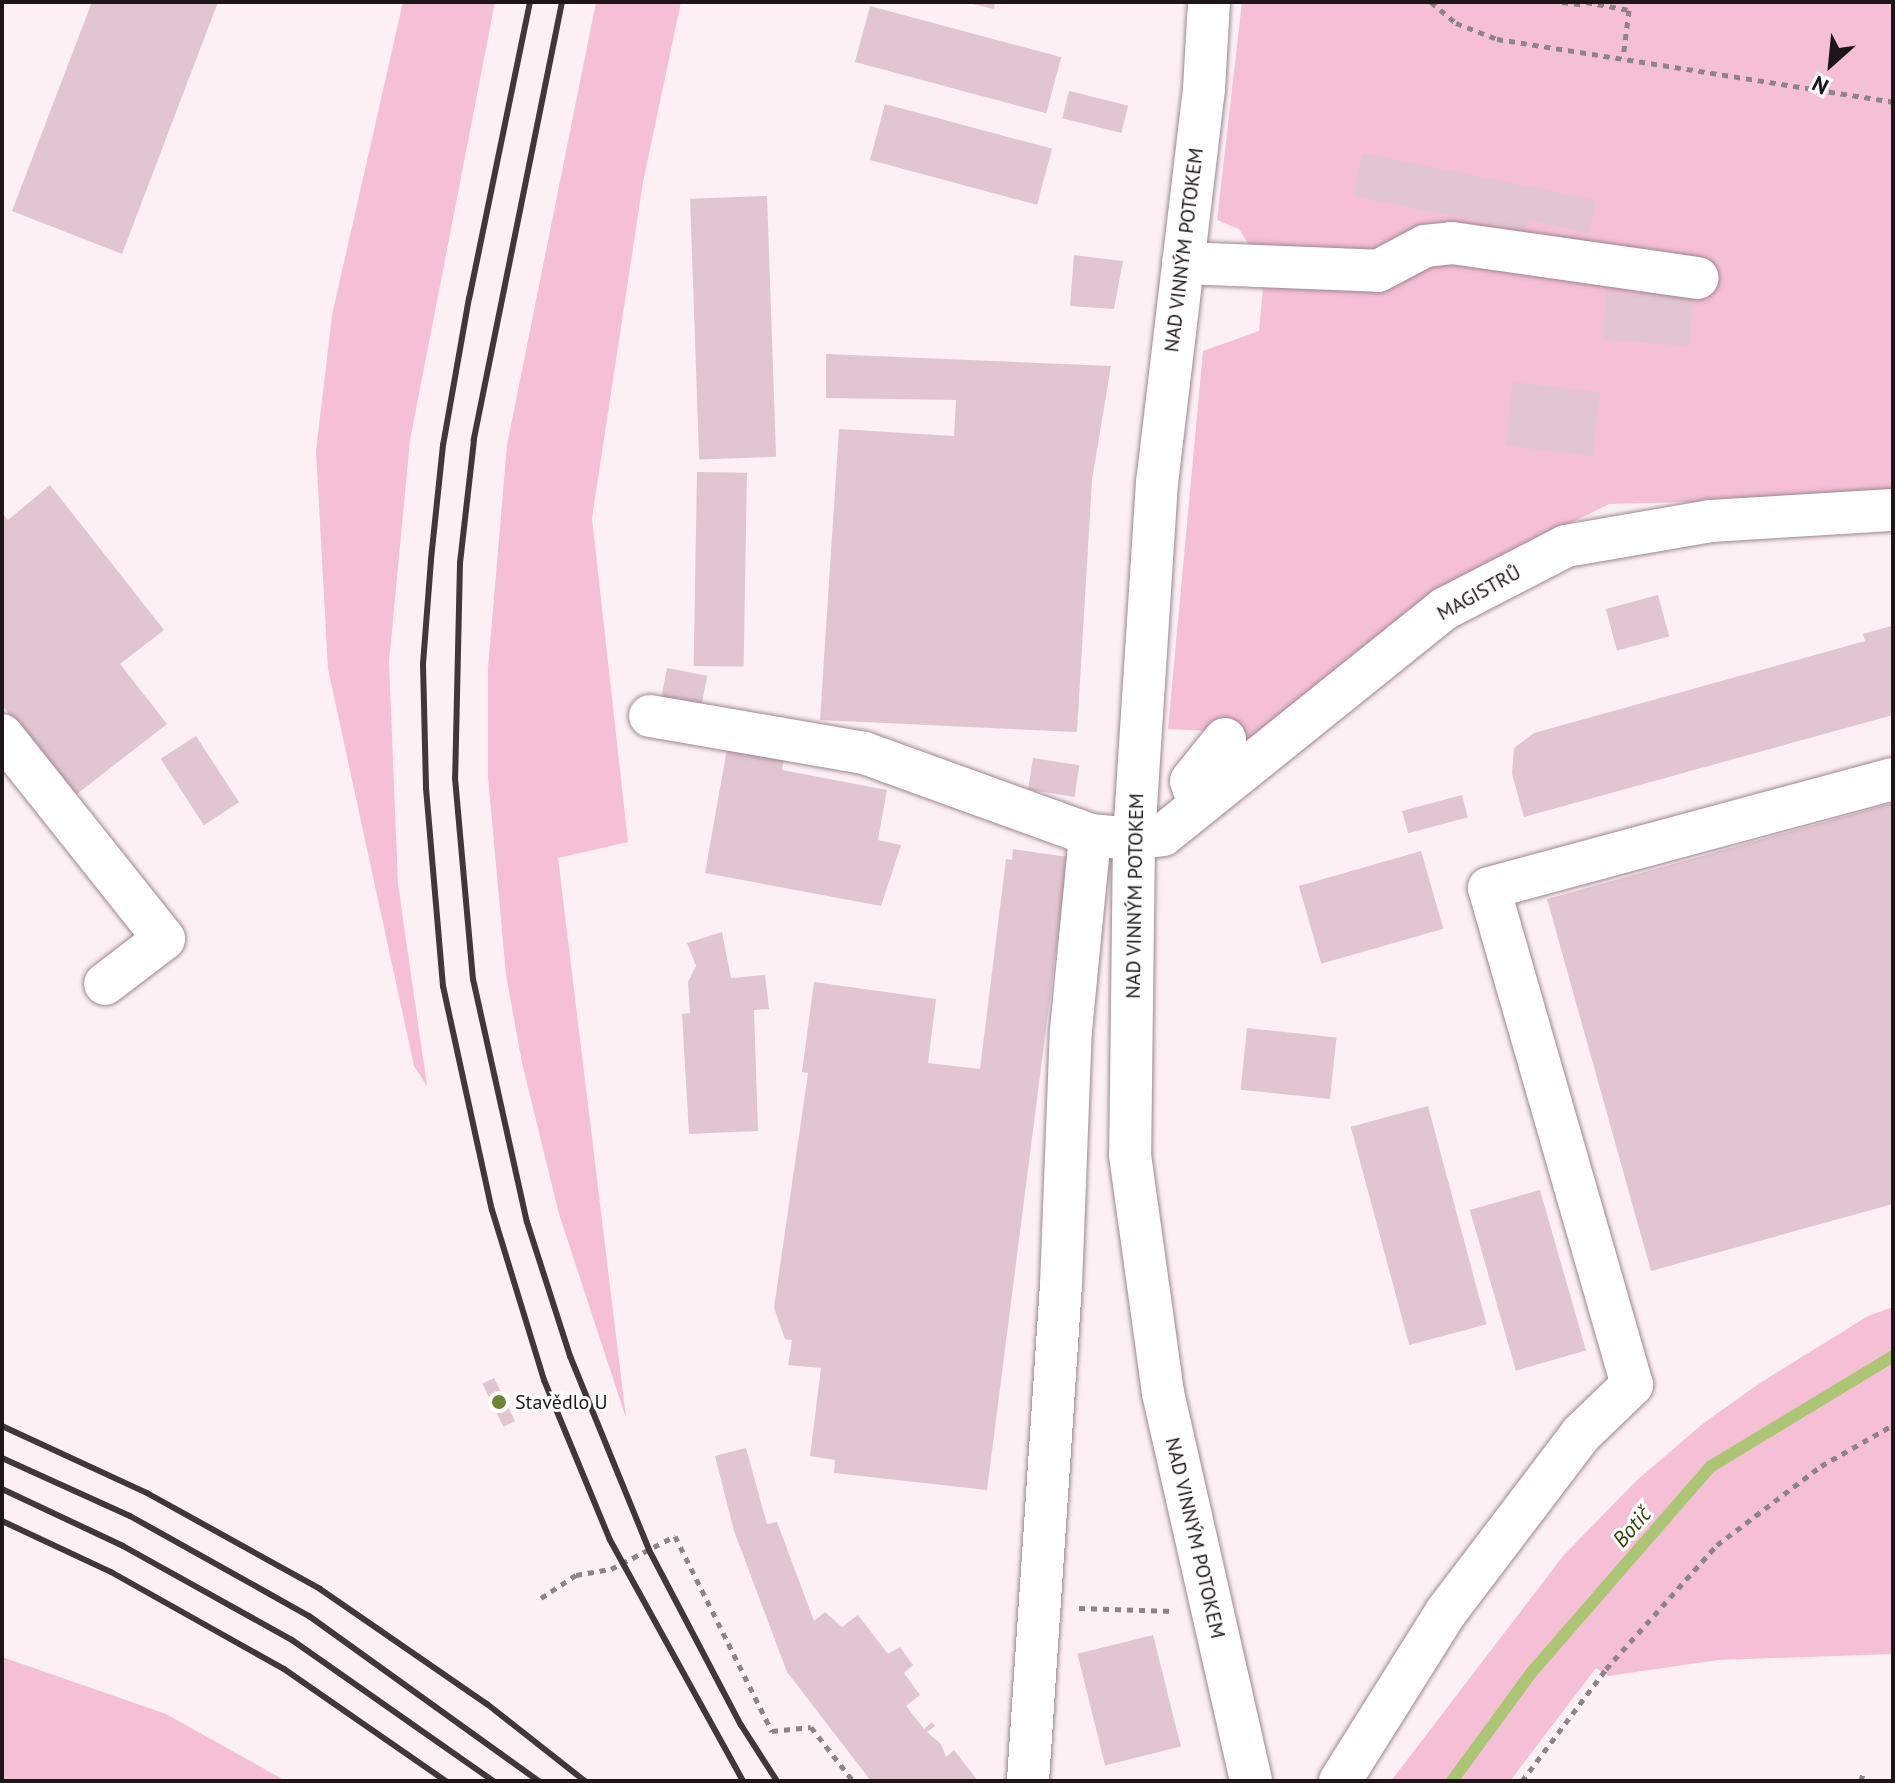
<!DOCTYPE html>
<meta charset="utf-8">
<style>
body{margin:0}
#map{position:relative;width:1895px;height:1783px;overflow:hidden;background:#fcf0f5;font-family:"PT Sans",sans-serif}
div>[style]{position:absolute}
.green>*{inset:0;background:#f5bfd6}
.stream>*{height:12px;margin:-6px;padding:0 6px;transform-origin:6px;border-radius:6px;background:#acc575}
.building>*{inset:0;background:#e1c5d0;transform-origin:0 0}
.path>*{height:5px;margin-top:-2.5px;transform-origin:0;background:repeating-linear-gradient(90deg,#8e8488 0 6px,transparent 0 12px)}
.roads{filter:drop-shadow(0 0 2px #9f8690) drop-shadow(0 0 2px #9f8690)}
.minor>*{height:42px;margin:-21px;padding:0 21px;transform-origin:21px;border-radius:21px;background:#fff}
.rail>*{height:6px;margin:-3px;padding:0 3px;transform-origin:3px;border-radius:3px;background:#41373b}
.dots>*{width:22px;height:22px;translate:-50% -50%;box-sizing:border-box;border:4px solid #fff;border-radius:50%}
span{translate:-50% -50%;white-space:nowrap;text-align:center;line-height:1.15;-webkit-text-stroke:6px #fff;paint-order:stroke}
.street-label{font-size:20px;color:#1e1519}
.poi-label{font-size:20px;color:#1e1519}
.left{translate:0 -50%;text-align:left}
.water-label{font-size:22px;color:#344306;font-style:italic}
.frame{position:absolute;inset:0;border:4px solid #1e1519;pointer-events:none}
.north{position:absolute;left:1791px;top:24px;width:80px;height:80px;-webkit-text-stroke:6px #fff;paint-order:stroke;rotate:207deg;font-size:22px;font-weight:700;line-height:32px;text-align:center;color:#1e1519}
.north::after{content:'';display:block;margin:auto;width:28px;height:36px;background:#1e1519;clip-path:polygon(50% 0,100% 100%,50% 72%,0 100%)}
</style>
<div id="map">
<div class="green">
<i style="clip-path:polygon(403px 2px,495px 2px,410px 440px,389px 662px,398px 884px,427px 1086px,414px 1066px,328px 669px,316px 451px,332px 315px)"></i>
<i style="clip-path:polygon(596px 2px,681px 2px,643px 182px,592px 518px,628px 842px,558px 858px,626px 1418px,559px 1214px,522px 1063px,506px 975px,488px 777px,488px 668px,507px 445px)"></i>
<i style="clip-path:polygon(1242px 2px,1893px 2px,1893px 497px,1609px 504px,1476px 570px,1237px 748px,1213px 731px,1168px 729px,1203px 351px,1259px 331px,1266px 255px,1252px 249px,1239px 229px,1217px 220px)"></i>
<i style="clip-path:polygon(1893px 1307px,1893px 1654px,1718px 1660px,1608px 1676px,1596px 1668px,1510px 1781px,1391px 1781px,1563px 1556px,1636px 1481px,1705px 1422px,1760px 1383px,1868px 1316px)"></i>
<i style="clip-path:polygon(2px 1657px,166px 1714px,286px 1781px,2px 1781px)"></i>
</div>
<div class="stream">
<i style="left:1452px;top:1781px;width:134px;rotate:-53.8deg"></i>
<i style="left:1531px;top:1673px;width:273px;rotate:-49deg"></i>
<i style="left:1710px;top:1467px;width:214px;rotate:-31.2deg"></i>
</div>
<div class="building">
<i style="clip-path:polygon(92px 2px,218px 2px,122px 254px,12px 211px)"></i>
<i style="clip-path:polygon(964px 2px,995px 2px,994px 9px)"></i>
<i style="left:870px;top:6px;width:198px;height:58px;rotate:15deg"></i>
<i style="left:1069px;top:91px;width:61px;height:28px;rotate:14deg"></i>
<i style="left:885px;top:104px;width:173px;height:58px;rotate:15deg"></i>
<i style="clip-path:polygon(1362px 153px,1596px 200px,1589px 233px,1528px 220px,1526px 230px,1353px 196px)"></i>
<i style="left:767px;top:196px;width:261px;height:77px;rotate:88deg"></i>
<i style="clip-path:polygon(1074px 255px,1123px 261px,1114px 309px,1070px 306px)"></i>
<i style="left:1606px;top:293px;width:87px;height:47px;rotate:4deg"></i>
<i style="clip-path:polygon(826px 354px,1111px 366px,1092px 480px,1077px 732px,820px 720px,839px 429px,954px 436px,956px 400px,826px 398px)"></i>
<i style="left:1513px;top:382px;width:88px;height:64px;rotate:7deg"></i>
<i style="left:697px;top:472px;width:50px;height:194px;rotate:1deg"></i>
<i style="clip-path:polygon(50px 485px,164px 630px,120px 664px,167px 724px,73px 797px,2px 705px,2px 513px,8px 520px)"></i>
<i style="left:1658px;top:595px;width:43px;height:54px;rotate:75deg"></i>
<i style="clip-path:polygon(1891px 626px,1893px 715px,1524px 817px,1512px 774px,1514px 748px,1534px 733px,1865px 641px,1863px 634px)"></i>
<i style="left:667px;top:668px;width:41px;height:30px;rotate:11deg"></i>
<i style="left:196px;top:736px;width:79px;height:42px;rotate:57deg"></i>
<i style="clip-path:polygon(728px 743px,785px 753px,782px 770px,887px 790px,878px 840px,901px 845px,881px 906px,705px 873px)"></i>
<i style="left:1033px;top:758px;width:47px;height:32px;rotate:9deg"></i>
<i style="left:1462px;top:795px;width:23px;height:62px;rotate:75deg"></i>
<i style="clip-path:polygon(1893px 803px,1893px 1204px,1651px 1271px,1547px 899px)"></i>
<i style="clip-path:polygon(1013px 849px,1068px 857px,987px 1490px,834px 1473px,835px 1460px,810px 1456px,821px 1368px,788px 1365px,792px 1340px,785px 1339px,774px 1308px,808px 1073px,802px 1072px,814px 982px,936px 999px,928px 1063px,980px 1069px,1006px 859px,1012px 860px)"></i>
<i style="left:1421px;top:851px;width:81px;height:127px;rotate:74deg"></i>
<i style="clip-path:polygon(722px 932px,731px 978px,765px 975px,769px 1009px,754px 1010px,758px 1131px,689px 1134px,682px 1014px,690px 1013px,688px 982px,696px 966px,687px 943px)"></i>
<i style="left:1247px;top:1028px;width:90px;height:62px;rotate:6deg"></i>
<i style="left:1428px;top:1106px;width:226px;height:80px;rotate:75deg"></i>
<i style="left:1540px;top:1190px;width:167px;height:73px;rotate:74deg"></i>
<i style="left:494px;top:1378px;width:48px;height:13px;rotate:64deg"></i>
<i style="clip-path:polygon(746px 1448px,767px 1524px,777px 1522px,814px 1621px,825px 1612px,842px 1627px,858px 1615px,888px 1654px,900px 1647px,913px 1665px,904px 1673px,920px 1695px,906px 1706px,924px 1729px,932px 1722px,935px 1726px,927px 1732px,941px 1744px,946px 1757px,954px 1750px,978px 1781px,871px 1781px,787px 1672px,734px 1531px,715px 1456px)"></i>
<i style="left:1153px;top:1635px;width:115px;height:78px;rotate:76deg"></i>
</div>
<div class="path">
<i style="left:1431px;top:2px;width:33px;rotate:40deg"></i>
<i style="left:1456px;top:23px;width:44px;rotate:21.3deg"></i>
<i style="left:1497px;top:39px;width:401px;rotate:9deg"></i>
<i style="left:1562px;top:2px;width:23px;rotate:7deg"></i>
<i style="left:1586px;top:2px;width:44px;rotate:10.5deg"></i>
<i style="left:1629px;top:10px;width:48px;rotate:97.1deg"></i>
<i style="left:541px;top:1598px;width:42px;rotate:-33.3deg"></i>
<i style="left:576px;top:1575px;width:36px;rotate:-10deg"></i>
<i style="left:611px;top:1569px;width:72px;rotate:-27.3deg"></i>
<i style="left:675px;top:1536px;width:218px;rotate:63.6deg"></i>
<i style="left:772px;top:1731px;width:39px;rotate:-6deg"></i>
<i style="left:811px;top:1727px;width:68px;rotate:52.1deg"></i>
<i style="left:1079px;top:1608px;width:94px;rotate:1.8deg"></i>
<i style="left:1522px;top:1781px;width:140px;rotate:-53.1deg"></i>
<i style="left:1606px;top:1669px;width:166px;rotate:-48.2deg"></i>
<i style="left:1717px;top:1545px;width:131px;rotate:-37.2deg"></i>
<i style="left:1821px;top:1466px;width:83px;rotate:-29.7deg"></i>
<i style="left:1861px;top:1781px;width:8px;rotate:-76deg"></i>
</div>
<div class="roads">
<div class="minor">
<i style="left:1209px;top:2px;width:87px;rotate:93.3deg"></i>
<i style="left:1204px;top:89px;width:396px;rotate:96.8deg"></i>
<i style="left:1157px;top:482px;width:358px;rotate:93.7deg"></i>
<i style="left:1134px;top:839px;width:316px;rotate:90.7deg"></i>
<i style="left:1130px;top:1155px;width:240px;rotate:82.1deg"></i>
<i style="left:1163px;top:1393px;width:398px;rotate:77.2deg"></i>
<i style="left:1183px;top:263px;width:195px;rotate:2.3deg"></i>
<i style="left:1378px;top:271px;width:53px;rotate:-28deg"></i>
<i style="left:1425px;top:246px;width:27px;rotate:-6deg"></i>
<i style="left:1452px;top:243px;width:248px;rotate:8.1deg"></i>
<i style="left:650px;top:716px;width:217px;rotate:9.8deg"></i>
<i style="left:864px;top:753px;width:240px;rotate:19.9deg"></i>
<i style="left:2px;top:735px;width:260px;rotate:51.5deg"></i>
<i style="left:164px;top:939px;width:74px;rotate:142.7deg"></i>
<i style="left:1199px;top:805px;width:25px;rotate:-108deg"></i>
<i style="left:1191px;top:781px;width:54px;rotate:-51deg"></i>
<i style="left:1028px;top:1781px;width:496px;rotate:-86.2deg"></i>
<i style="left:1061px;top:1286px;width:256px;rotate:-87.8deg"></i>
<i style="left:1071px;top:1030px;width:196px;rotate:-84.4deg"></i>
<i style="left:1090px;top:835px;width:44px;rotate:5.2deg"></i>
<i style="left:1134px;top:839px;width:29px;rotate:-8deg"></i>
<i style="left:1163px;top:835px;width:361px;rotate:-38.8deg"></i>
<i style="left:1444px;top:609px;width:137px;rotate:-27.3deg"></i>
<i style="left:1566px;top:546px;width:147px;rotate:-9.8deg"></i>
<i style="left:1711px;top:521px;width:182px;rotate:-3.5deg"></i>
<i style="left:1340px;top:1781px;width:199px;rotate:-57.9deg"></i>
<i style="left:1446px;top:1612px;width:223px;rotate:-52.8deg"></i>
<i style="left:1581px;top:1434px;width:71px;rotate:-43.9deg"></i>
<i style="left:1632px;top:1385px;width:517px;rotate:-106.05deg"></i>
<i style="left:1489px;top:888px;width:418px;rotate:-15.1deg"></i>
</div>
</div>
<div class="rail">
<i style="left:530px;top:2px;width:302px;rotate:101.6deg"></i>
<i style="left:469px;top:298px;width:149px;rotate:100deg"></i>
<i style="left:443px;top:445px;width:116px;rotate:96deg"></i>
<i style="left:431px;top:560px;width:104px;rotate:94.4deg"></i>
<i style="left:423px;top:664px;width:124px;rotate:88.6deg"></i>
<i style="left:426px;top:788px;width:199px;rotate:85.1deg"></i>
<i style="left:443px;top:986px;width:229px;rotate:77.7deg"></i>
<i style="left:492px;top:1210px;width:178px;rotate:73deg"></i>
<i style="left:544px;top:1380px;width:173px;rotate:67.6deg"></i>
<i style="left:610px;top:1540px;width:275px;rotate:61.1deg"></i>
<i style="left:562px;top:2px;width:447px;rotate:101.4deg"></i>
<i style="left:474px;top:440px;width:124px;rotate:96.5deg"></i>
<i style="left:460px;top:563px;width:215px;rotate:91.3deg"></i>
<i style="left:455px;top:778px;width:202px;rotate:84.9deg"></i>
<i style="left:473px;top:979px;width:249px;rotate:77.5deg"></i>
<i style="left:527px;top:1222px;width:141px;rotate:72.2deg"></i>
<i style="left:570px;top:1356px;width:209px;rotate:67.8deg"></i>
<i style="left:649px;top:1550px;width:198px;rotate:62.3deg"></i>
<i style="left:741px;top:1725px;width:67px;rotate:57.3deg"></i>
<i style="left:2px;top:1426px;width:160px;rotate:24.8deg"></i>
<i style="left:147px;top:1493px;width:198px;rotate:29deg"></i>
<i style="left:320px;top:1589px;width:203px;rotate:34.6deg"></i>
<i style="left:487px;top:1704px;width:125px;rotate:38.2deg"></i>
<i style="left:2px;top:1458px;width:141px;rotate:24.4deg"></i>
<i style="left:130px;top:1516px;width:205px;rotate:29.2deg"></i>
<i style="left:309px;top:1616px;width:283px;rotate:35.7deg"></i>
<i style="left:2px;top:1489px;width:134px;rotate:25.2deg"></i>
<i style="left:123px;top:1546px;width:193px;rotate:29.1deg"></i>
<i style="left:292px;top:1640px;width:246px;rotate:35deg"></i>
<i style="left:2px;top:1521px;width:120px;rotate:25.1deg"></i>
<i style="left:111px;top:1572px;width:198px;rotate:29.3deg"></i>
<i style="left:284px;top:1669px;width:197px;rotate:34.7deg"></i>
</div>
<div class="dots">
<i style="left:499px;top:1402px;background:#6d8436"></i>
</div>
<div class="street-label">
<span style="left:1184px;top:250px;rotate:-83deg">NAD VINNÝM POTOKEM</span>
<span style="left:1479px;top:593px;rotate:-29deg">MAGISTRŮ</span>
<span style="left:1135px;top:896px;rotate:-89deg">NAD VINNÝM POTOKEM</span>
<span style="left:1195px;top:1538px;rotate:77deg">NAD VINNÝM POTOKEM</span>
</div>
<div class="poi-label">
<span class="left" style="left:515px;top:1402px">Stavědlo U</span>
</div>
<div class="water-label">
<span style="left:1632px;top:1527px;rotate:-49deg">Botič</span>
</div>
<div class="frame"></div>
<div class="north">N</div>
</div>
